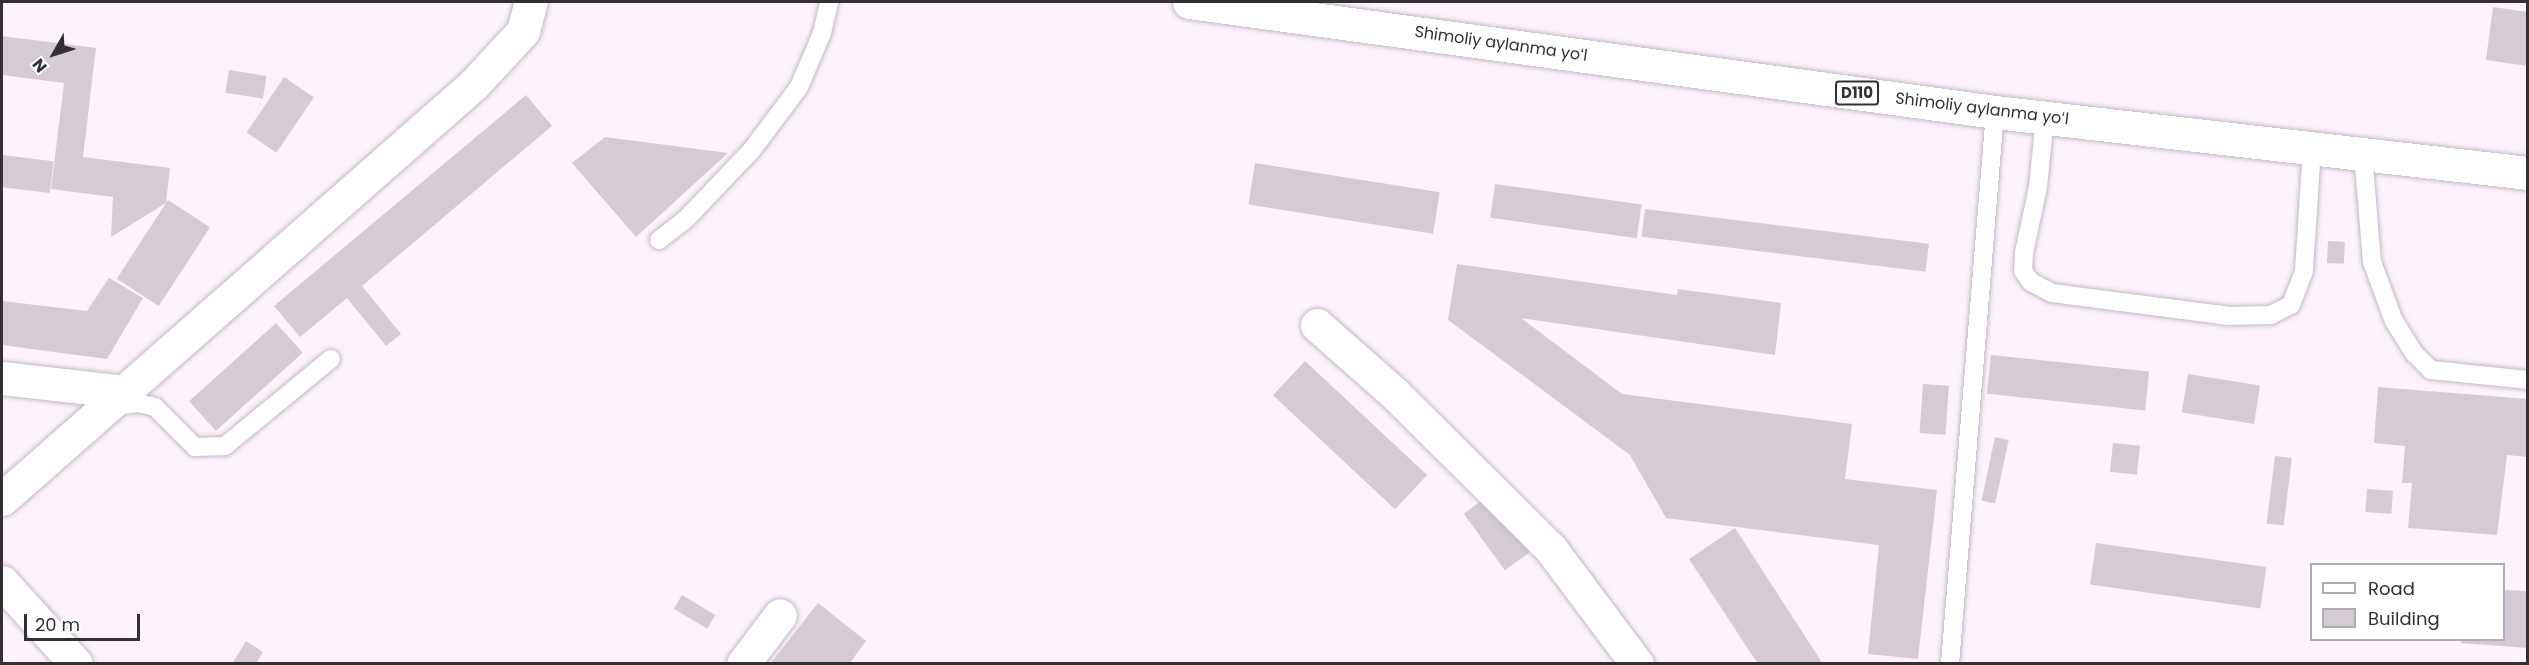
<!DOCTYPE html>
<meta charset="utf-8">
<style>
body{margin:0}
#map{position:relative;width:2529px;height:665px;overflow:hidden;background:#fcf3fd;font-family:Poppins,sans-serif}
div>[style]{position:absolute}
.building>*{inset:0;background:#d4cbd5;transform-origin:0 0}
.roads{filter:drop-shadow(0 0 2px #c2b9c2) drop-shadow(0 0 2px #c2b9c2)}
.service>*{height:18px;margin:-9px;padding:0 9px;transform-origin:9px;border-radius:9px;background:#fff}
.minor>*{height:33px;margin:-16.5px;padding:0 16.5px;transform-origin:16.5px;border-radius:16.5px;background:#fff}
.primary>*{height:33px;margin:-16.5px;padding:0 16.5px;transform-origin:16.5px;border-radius:16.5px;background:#fff}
span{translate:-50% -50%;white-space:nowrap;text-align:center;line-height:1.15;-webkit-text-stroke:4.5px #fff;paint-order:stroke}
.shield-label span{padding:2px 4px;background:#fff;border:2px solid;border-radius:4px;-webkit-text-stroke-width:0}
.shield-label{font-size:15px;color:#333034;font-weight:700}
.street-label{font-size:16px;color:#333034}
.frame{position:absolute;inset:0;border:3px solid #333034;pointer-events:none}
.legend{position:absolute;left:2310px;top:563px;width:195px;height:78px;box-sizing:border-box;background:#fff;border:2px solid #adacae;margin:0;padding:8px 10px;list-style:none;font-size:18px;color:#333034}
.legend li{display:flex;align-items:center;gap:12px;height:30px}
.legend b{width:30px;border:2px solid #adacae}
.north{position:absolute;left:24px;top:24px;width:60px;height:60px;-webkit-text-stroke:4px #fff;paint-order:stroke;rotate:231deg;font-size:16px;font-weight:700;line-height:24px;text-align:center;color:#333034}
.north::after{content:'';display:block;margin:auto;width:21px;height:27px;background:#333034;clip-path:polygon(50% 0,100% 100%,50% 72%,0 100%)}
.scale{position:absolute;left:24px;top:614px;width:116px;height:27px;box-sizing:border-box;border:3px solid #333034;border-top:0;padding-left:8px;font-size:18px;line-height:21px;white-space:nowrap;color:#333034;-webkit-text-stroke:4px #fff;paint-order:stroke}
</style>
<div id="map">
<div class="building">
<i style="clip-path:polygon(2493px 7px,2528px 12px,2528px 66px,2486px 60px)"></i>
<i style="clip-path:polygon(2px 36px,96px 48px,83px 157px,170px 168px,166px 203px,111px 237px,113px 197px,51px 189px,64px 83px,2px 75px)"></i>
<i style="left:229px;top:70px;width:38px;height:23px;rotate:9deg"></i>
<i style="left:284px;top:77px;width:36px;height:67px;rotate:34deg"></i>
<i style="clip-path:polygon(526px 95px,552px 126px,362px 286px,401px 334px,386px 346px,347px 298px,300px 337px,274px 306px)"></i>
<i style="clip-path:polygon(605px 137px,728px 153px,636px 237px,572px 163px)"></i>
<i style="left:2px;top:155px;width:52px;height:32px;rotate:7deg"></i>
<i style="left:1255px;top:163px;width:187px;height:42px;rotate:9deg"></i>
<i style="left:1495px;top:184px;width:148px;height:34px;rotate:8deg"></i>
<i style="left:168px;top:200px;width:50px;height:94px;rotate:33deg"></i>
<i style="left:1645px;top:209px;width:286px;height:28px;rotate:7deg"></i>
<i style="left:2328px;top:241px;width:17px;height:22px;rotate:3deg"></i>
<i style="clip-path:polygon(1457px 264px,1677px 295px,1678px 289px,1781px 303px,1775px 355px,1521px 318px,1622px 394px,1852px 424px,1845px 479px,1937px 490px,1918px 659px,1868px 654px,1879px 545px,1666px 518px,1630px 455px,1448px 320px)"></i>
<i style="clip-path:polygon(109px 278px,143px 298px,107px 359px,2px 345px,2px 301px,87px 311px)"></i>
<i style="left:276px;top:323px;width:40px;height:117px;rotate:48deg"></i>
<i style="left:1991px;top:355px;width:159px;height:39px;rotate:6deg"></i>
<i style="left:1305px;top:361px;width:167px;height:47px;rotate:43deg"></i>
<i style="left:2188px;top:374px;width:73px;height:39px;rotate:9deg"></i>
<i style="left:1923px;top:384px;width:26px;height:49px;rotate:4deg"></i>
<i style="clip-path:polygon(2378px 387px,2528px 399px,2528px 457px,2507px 455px,2497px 535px,2408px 528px,2412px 483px,2402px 483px,2405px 446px,2374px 443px)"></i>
<i style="left:1995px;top:437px;width:14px;height:65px;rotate:12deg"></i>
<i style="left:2113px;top:443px;width:27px;height:29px;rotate:6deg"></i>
<i style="left:2275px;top:456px;width:17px;height:68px;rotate:7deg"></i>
<i style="left:2367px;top:489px;width:26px;height:23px;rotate:4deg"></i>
<i style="left:1488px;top:496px;width:70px;height:30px;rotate:54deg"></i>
<i style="clip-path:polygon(1735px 528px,1823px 664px,1758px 664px,1689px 559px)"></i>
<i style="left:2096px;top:543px;width:172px;height:42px;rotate:8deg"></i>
<i style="clip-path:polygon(2504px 590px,2528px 591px,2528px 648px,2461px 643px,2461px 640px,2504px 640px)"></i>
<i style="left:682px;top:595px;width:39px;height:16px;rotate:31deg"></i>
<i style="clip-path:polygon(818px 603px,866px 641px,849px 664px,770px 664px)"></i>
<i style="clip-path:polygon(246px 641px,263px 652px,256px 664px,232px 664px)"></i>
</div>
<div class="roads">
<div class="service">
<i style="left:2045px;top:117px;width:70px;rotate:95.7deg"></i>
<i style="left:2038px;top:187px;width:67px;rotate:102deg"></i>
<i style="left:2024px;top:253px;width:18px;rotate:93deg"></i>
<i style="left:2023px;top:271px;width:14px;rotate:54deg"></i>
<i style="left:2031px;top:282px;width:24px;rotate:28deg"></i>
<i style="left:2052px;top:293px;width:177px;rotate:7.4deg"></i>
<i style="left:2228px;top:316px;width:43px;rotate:-1.3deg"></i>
<i style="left:2271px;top:315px;width:22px;rotate:-27deg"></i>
<i style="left:2291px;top:305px;width:36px;rotate:-69deg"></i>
<i style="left:2304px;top:271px;width:124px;rotate:-86.3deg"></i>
<i style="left:2363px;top:153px;width:109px;rotate:85.3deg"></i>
<i style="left:2372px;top:262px;width:63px;rotate:69.6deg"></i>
<i style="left:2394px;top:321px;width:39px;rotate:58deg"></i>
<i style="left:2415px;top:354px;width:23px;rotate:45deg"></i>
<i style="left:2431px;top:370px;width:98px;rotate:5.9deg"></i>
<i style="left:659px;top:240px;width:34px;rotate:-38deg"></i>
<i style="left:686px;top:219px;width:94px;rotate:-46.3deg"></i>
<i style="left:751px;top:151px;width:80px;rotate:-53.1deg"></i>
<i style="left:799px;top:87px;width:59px;rotate:-66.9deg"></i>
<i style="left:822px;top:33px;width:32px;rotate:-77deg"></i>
<i style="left:114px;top:406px;width:24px;rotate:-7deg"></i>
<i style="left:138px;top:403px;width:17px;rotate:13deg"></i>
<i style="left:155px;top:407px;width:57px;rotate:45deg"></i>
<i style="left:195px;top:447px;width:30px;rotate:-2deg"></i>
<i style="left:225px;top:446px;width:137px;rotate:-39.4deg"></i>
<i style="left:1950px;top:664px;width:554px;rotate:-85.34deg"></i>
</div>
<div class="minor">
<i style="left:1317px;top:325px;width:103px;rotate:41.4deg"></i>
<i style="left:1394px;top:393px;width:221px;rotate:44.8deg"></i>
<i style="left:1551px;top:549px;width:144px;rotate:53.2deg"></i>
<i style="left:2px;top:378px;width:123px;rotate:6.5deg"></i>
<i style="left:2px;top:499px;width:628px;rotate:-41.32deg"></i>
<i style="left:474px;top:84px;width:72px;rotate:-47.2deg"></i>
<i style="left:523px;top:31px;width:30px;rotate:-75deg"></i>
<i style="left:2px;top:582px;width:110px;rotate:47.9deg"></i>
<i style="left:743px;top:664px;width:61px;rotate:-52.9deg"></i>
</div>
<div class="primary">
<i style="left:1189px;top:2px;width:813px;rotate:7.77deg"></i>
<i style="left:1995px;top:112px;width:536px;rotate:6.53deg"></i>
</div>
</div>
<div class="shield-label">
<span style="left:1857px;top:93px">D110</span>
</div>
<div class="street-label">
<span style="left:1501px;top:44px;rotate:8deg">Shimoliy aylanma yoʻl</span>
<span style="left:1982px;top:109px;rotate:7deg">Shimoliy aylanma yoʻl</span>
</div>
<div class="frame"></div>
<ul class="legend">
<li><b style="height:8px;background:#fff"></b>Road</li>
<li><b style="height:16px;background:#d4cbd5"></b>Building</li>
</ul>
<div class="north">N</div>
<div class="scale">20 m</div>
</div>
